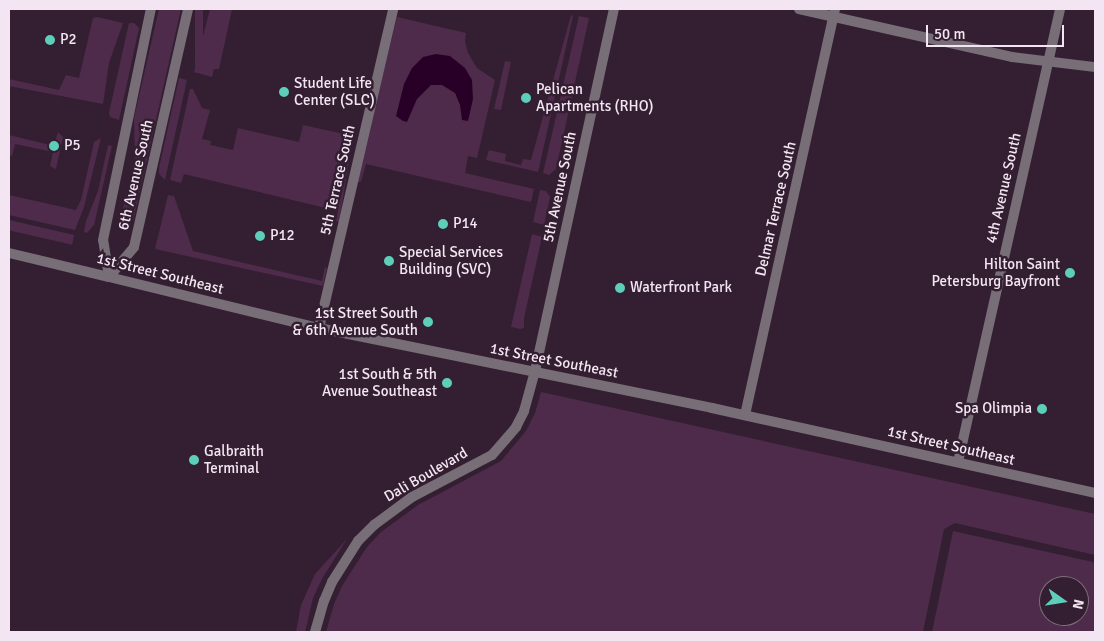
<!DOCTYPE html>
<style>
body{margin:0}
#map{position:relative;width:1104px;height:641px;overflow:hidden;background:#331f31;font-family:Signika,sans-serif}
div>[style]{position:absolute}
.green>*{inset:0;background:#4e2b4b;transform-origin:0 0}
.water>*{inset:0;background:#280027}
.minor>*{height:10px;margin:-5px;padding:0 5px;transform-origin:5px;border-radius:5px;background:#786e77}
.tertiary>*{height:10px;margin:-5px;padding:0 5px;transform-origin:5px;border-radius:5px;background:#786e77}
.dots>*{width:14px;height:14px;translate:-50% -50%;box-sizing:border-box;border:2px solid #331f31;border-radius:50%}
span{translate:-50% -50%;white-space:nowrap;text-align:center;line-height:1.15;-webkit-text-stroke:5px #331f31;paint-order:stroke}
.poi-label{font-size:15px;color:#f3e5f1}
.left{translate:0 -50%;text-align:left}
.right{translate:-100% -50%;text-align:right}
.street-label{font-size:15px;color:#f3e5f1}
.frame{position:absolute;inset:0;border:10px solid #f3e5f1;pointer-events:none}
.north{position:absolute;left:1039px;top:576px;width:50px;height:50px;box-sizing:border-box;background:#331f31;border:1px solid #806e7e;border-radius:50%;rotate:103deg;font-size:14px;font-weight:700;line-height:20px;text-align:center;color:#f3e5f1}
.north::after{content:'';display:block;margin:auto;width:18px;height:22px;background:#5cceba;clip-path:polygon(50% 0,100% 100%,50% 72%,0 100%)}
.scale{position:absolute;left:926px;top:25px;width:138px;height:22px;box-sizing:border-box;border:2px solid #f3e5f1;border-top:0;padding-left:6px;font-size:15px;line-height:18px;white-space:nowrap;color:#f3e5f1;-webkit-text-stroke:4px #331f31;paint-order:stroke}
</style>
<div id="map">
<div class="green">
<i style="clip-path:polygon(159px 9px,181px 9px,133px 221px,121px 217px,135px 158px,134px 118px)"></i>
<i style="left:195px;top:9px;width:8px;height:64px"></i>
<i style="clip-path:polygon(210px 9px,232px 9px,219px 69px,214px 69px,212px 77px,194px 72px)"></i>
<i style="clip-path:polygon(571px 15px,573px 16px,538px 172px,486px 160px,489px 150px,506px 154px,505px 161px,521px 165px,523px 159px,531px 160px)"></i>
<i style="clip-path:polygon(579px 16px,589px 18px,556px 169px,549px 175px,543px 173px)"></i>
<i style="clip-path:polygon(97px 17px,123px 23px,109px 63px,103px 104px,9px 86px,9px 79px,59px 90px,66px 75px,79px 78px,93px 18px)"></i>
<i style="clip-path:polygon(397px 17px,466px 33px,465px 41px,468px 53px,477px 68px,495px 80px,477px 158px,468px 156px,465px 173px,534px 189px,531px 202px,366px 164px,361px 182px,357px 182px)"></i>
<i style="clip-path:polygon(129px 23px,134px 23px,139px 28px,119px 120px,110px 117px,109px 113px)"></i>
<i style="clip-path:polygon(505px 61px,511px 62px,501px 110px,494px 109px)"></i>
<i style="clip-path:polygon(179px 78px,187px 80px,165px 180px,159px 174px,159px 168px)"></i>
<i style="clip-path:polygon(190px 89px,193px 89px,202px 108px,210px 110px,202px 139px,211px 141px,210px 145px,233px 150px,238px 128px,299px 142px,303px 125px,353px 136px,339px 222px,336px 221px,338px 211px,184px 174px,181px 183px,170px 180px)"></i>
<i style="clip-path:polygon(58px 132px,63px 137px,56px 169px,50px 166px,53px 152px,15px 144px,12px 156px,9px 155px,9px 135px,54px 146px)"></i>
<i style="clip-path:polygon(101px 138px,84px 207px,75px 230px,9px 215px,9px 195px,76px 210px,81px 200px,94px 142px)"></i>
<i style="clip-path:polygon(108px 145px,112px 146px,94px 225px,87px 233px,84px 232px,86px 221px,98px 191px)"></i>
<i style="clip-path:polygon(540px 190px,546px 191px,550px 197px,544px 225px,533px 222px)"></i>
<i style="clip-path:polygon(168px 195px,174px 196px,193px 251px,322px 281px,325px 267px,327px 268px,323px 286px,155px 249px)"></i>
<i style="left:9px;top:220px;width:67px;height:10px;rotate:13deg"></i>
<i style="clip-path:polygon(532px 234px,542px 237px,524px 318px,524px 328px,520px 329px,511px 327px)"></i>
<i style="clip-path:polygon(541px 392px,1095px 514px,1095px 555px,955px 523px,944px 529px,923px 632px,326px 632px,334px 604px,342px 586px,367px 547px,381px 532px,418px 505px,501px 461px,526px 431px,535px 413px)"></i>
<i style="clip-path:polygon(evenodd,953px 531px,1093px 562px,1095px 565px,1095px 632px,932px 632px,953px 531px,1049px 586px,1079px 586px,1079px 616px,1049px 616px,1049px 586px)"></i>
<i style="clip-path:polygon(347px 539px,323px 577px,313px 598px,305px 632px,296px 632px,301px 605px,315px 574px)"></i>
</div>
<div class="water">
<i style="clip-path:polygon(436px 54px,450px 56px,465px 68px,472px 80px,473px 99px,468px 121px,462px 120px,460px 105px,455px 93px,442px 85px,431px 85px,417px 99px,407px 122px,403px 121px,396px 116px,404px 84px,412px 68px,423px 57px)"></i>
</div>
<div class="minor">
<i style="left:799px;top:9px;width:218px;rotate:12.7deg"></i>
<i style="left:1012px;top:57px;width:84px;rotate:6.9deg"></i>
<i style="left:9px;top:253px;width:103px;rotate:13.5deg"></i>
<i style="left:319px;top:328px;width:327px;rotate:-76.9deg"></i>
<i style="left:745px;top:415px;width:416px;rotate:-77.5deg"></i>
<i style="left:315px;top:632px;width:32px;rotate:-74deg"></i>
<i style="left:324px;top:601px;width:21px;rotate:-67deg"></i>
<i style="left:332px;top:582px;width:49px;rotate:-57.6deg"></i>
<i style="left:358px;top:541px;width:23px;rotate:-45deg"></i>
<i style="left:374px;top:525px;width:47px;rotate:-36.4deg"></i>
<i style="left:412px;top:497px;width:90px;rotate:-27.7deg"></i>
<i style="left:492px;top:455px;width:37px;rotate:-49deg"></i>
<i style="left:516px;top:427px;width:18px;rotate:-63deg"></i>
<i style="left:524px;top:411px;width:41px;rotate:-74.6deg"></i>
</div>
<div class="tertiary">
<i style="left:109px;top:277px;width:216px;rotate:13.7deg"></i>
<i style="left:319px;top:328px;width:401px;rotate:11.5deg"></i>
<i style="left:712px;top:408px;width:392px;rotate:12.5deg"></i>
<i style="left:109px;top:277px;width:39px;rotate:-50deg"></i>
<i style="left:134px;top:247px;width:244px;rotate:-77.2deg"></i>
<i style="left:109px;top:277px;width:37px;rotate:-99deg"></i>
<i style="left:103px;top:240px;width:236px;rotate:-78.3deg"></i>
<i style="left:535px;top:371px;width:371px;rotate:-77.7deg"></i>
<i style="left:958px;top:462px;width:464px;rotate:-77.3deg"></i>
</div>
<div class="dots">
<i style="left:50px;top:40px;background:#5cceba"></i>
<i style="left:284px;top:92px;background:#5cceba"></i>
<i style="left:526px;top:98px;background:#5cceba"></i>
<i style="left:54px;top:146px;background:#5cceba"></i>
<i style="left:443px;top:224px;background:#5cceba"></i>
<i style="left:260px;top:236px;background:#5cceba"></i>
<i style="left:389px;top:261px;background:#5cceba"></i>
<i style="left:1070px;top:273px;background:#5cceba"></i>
<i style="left:620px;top:288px;background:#5cceba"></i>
<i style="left:428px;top:322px;background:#5cceba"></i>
<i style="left:447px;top:383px;background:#5cceba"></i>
<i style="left:1042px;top:409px;background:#5cceba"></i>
<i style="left:194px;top:460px;background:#5cceba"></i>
</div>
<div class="poi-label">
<span class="left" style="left:60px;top:40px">P2</span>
<span class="left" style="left:294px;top:92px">Student Life<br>Center (SLC)</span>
<span class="left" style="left:536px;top:98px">Pelican<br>Apartments (RHO)</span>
<span class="left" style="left:64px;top:146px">P5</span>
<span class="left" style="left:453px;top:224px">P14</span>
<span class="left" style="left:270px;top:236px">P12</span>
<span class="left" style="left:399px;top:261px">Special Services<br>Building (SVC)</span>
<span class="right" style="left:1060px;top:273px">Hilton Saint<br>Petersburg Bayfront</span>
<span class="left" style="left:630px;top:288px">Waterfront Park</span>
<span class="right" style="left:418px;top:322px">1st Street South<br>&amp; 6th Avenue South</span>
<span class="right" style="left:437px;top:383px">1st South &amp; 5th<br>Avenue Southeast</span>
<span class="right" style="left:1032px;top:409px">Spa Olimpia</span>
<span class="left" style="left:204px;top:460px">Galbraith<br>Terminal</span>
</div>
<div class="street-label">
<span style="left:136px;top:175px;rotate:-77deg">6th Avenue South</span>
<span style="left:338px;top:180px;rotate:-77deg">5th Terrace South</span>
<span style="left:560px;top:187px;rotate:-78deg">5th Avenue South</span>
<span style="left:1004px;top:188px;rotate:-77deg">4th Avenue South</span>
<span style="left:776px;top:209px;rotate:-77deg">Delmar Terrace South</span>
<span style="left:160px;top:274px;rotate:14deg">1st Street Southeast</span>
<span style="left:554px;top:361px;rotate:11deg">1st Street Southeast</span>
<span style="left:951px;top:446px;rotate:13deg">1st Street Southeast</span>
<span style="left:426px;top:475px;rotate:-30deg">Dali Boulevard</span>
</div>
<div class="frame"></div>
<div class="north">N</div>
<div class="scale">50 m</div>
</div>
